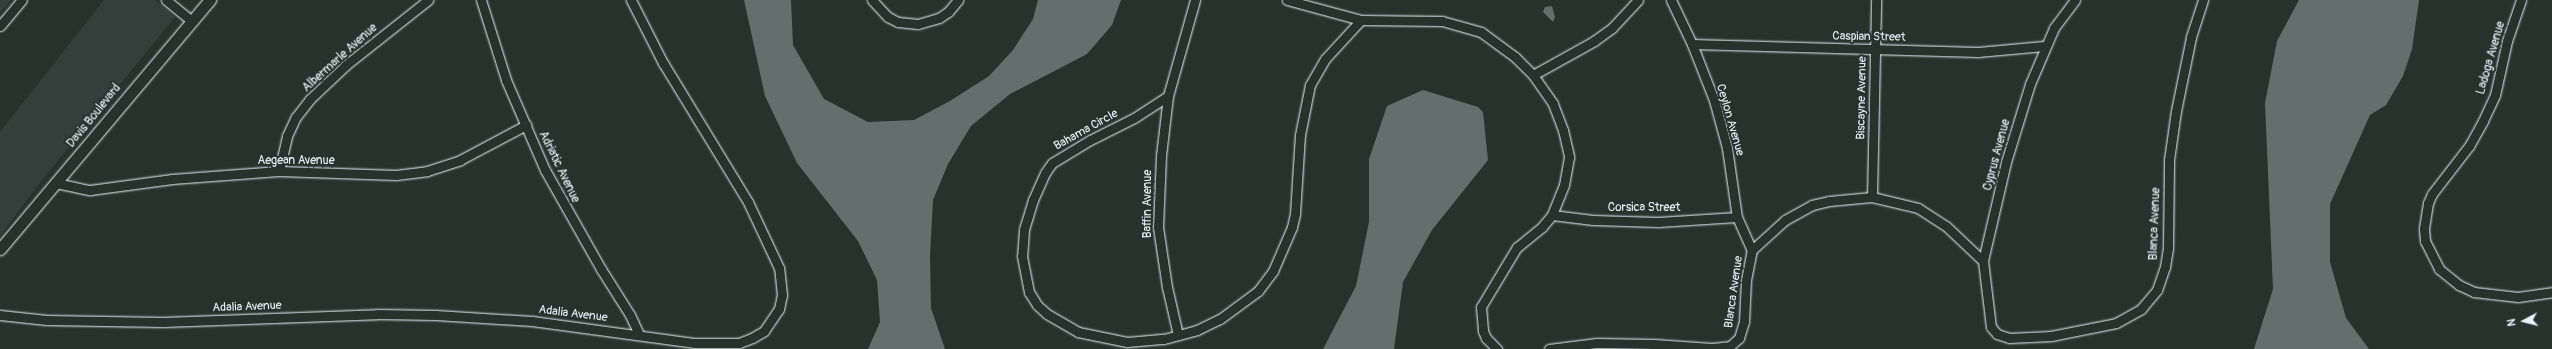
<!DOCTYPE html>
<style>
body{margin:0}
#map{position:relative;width:2552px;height:349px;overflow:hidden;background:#26332d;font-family:Pangolin,sans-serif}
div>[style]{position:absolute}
.built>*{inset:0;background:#333f3a}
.water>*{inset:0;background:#636f6d}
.roads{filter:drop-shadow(0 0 1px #e8f1f8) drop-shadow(0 0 1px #e8f1f8)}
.minor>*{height:9px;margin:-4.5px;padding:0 4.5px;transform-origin:4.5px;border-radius:4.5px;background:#26332d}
.tertiary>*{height:11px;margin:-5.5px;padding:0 5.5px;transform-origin:5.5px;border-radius:5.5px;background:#26332d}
span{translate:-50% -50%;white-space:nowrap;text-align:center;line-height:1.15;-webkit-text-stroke:4px #26332d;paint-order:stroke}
.street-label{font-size:12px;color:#e8f1f8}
.north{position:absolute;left:2504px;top:301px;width:40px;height:40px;-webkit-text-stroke:3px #26332d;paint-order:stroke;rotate:263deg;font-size:11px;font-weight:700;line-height:16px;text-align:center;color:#e8f1f8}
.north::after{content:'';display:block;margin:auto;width:14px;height:18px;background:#e8f1f8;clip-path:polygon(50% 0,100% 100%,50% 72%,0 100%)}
</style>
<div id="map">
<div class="built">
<i style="clip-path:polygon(0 0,11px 0,0 13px)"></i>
<i style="clip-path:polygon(104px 0,155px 0,175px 17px,42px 180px,0 236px,0 132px)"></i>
</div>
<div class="water">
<i style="clip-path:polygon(744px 0,791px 0,793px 45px,824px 99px,868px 122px,914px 120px,950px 101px,989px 76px,1013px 50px,1033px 19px,1038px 0,1121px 0,1112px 25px,1087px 54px,1010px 94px,971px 126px,948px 164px,933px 200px,930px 256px,931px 308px,945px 349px,868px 349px,880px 322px,877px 280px,858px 241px,797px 163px,765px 96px)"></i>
<i style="clip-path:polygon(2299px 0,2419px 0,2412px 49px,2403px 76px,2386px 105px,2370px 115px,2330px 204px,2330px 262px,2346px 318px,2369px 349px,2254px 349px,2273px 289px,2265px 103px,2277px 41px)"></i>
<i style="clip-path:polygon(1552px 6px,1555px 17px,1553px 22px,1543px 12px,1545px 7px)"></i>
<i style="clip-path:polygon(1423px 90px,1478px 107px,1483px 112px,1488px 160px,1432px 230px,1403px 282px,1394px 349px,1323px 349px,1356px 286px,1369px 222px,1369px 159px,1387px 106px)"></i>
</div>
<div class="roads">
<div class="minor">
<i style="left:166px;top:0;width:32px;rotate:39deg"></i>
<i style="left:481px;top:0;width:84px;rotate:72.6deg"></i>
<i style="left:506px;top:80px;width:98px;rotate:66.6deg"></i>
<i style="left:545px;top:170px;width:114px;rotate:60.5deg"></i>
<i style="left:601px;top:269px;width:54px;rotate:57.8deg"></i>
<i style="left:630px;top:315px;width:21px;rotate:65deg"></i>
<i style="left:872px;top:0;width:23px;rotate:47deg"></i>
<i style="left:888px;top:17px;width:11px;rotate:27deg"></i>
<i style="left:898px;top:22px;width:20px;rotate:6deg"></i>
<i style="left:918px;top:24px;width:22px;rotate:-16deg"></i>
<i style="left:939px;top:18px;width:11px;rotate:-34deg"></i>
<i style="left:948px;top:12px;width:16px;rotate:-50deg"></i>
<i style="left:1195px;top:0;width:100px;rotate:105.7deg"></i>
<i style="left:1168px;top:96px;width:40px;rotate:147.1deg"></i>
<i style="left:1134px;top:118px;width:49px;rotate:153.4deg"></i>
<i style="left:1090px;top:140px;width:44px;rotate:148.8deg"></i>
<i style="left:1052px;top:163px;width:12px;rotate:125deg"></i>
<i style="left:1045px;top:173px;width:30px;rotate:114deg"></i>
<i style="left:1033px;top:200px;width:31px;rotate:107deg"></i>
<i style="left:1024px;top:230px;width:26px;rotate:94deg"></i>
<i style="left:1022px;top:256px;width:37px;rotate:79deg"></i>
<i style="left:1029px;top:292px;width:15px;rotate:58deg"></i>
<i style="left:1037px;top:305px;width:13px;rotate:42deg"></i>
<i style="left:1047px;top:314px;width:36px;rotate:30deg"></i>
<i style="left:1078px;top:332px;width:50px;rotate:11.5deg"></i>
<i style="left:1127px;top:342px;width:37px;rotate:-5deg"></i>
<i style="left:1164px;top:339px;width:34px;rotate:-15deg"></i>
<i style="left:1197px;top:330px;width:25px;rotate:-26deg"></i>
<i style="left:1220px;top:319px;width:47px;rotate:-36.4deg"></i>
<i style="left:1258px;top:291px;width:25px;rotate:-53deg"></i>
<i style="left:1273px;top:271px;width:48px;rotate:-66.6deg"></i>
<i style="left:1292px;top:227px;width:13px;rotate:-77deg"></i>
<i style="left:1295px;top:214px;width:79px;rotate:-86.4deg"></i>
<i style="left:1300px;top:135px;width:51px;rotate:-78.7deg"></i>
<i style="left:1310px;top:85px;width:30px;rotate:-60deg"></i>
<i style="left:1325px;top:59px;width:53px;rotate:-47.3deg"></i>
<i style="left:1287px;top:0;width:77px;rotate:15.1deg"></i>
<i style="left:1361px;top:20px;width:81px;rotate:0.7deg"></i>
<i style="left:1442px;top:21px;width:41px;rotate:15.8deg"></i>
<i style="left:1481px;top:32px;width:42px;rotate:36.3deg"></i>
<i style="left:1515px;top:57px;width:25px;rotate:45deg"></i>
<i style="left:1533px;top:75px;width:35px;rotate:55deg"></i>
<i style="left:1553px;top:104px;width:28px;rotate:69deg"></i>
<i style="left:1563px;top:130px;width:28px;rotate:77deg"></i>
<i style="left:1569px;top:157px;width:28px;rotate:100deg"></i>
<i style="left:1564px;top:185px;width:32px;rotate:112deg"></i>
<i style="left:1552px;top:215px;width:16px;rotate:130deg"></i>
<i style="left:1542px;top:227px;width:32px;rotate:141deg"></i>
<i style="left:1517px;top:247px;width:70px;rotate:121deg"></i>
<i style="left:1481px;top:307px;width:24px;rotate:85deg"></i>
<i style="left:1483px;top:331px;width:8px;rotate:67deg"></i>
<i style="left:1486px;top:338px;width:16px;rotate:45deg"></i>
<i style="left:1671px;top:0;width:49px;rotate:64.5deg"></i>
<i style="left:1692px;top:44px;width:60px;rotate:68.6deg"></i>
<i style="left:1714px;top:100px;width:50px;rotate:74.8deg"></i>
<i style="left:1727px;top:148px;width:70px;rotate:81.8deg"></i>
<i style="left:1737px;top:217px;width:36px;rotate:66deg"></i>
<i style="left:2075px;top:0;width:35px;rotate:127deg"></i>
<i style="left:2054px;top:28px;width:61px;rotate:113.2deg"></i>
<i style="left:2030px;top:84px;width:82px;rotate:107.1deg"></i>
<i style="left:2006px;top:162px;width:102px;rotate:103.1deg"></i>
<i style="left:1983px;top:261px;width:66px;rotate:83.1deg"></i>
<i style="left:1991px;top:327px;width:9px;rotate:49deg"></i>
<i style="left:1997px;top:334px;width:13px;rotate:18deg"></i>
<i style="left:2009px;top:338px;width:42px;rotate:-2.7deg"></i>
<i style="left:2051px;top:336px;width:66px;rotate:-11.3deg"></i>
<i style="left:2116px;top:323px;width:29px;rotate:-29deg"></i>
<i style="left:2141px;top:309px;width:25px;rotate:-50deg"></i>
<i style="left:2157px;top:290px;width:24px;rotate:-71deg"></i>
<i style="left:2165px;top:267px;width:20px;rotate:-81deg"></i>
<i style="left:2168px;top:247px;width:87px;rotate:-89.3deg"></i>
<i style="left:2169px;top:160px;width:49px;rotate:-81.9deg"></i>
<i style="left:2176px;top:111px;width:76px;rotate:-78.5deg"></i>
<i style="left:2191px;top:37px;width:39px;rotate:-72deg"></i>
<i style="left:2521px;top:0;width:43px;rotate:108.9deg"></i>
<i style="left:2507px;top:41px;width:55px;rotate:102.5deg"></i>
<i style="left:2495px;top:95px;width:29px;rotate:115deg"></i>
<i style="left:2483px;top:121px;width:29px;rotate:119deg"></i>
<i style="left:2469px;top:146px;width:61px;rotate:127.6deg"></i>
<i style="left:2432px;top:194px;width:10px;rotate:114deg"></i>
<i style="left:2428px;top:203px;width:26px;rotate:99deg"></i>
<i style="left:2424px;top:229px;width:12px;rotate:85deg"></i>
<i style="left:2425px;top:241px;width:31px;rotate:63deg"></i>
<i style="left:2439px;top:269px;width:26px;rotate:39deg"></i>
<i style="left:2459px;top:285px;width:17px;rotate:25deg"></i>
<i style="left:2474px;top:292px;width:44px;rotate:6.5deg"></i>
<i style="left:2518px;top:297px;width:34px;rotate:-8deg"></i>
<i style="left:0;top:26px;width:34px;rotate:-50deg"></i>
<i style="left:1692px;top:44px;width:286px;rotate:1.6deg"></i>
<i style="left:1978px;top:52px;width:66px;rotate:-5.2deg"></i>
<i style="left:1533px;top:75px;width:70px;rotate:-29.1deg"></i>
<i style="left:1594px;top:41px;width:22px;rotate:-36deg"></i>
<i style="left:1612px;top:28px;width:38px;rotate:-47deg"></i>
<i style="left:1168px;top:96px;width:60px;rotate:96.7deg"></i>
<i style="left:1161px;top:156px;width:71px;rotate:92.4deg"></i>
<i style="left:1158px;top:227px;width:61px;rotate:81.5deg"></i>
<i style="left:1167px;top:287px;width:49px;rotate:77.1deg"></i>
<i style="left:279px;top:171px;width:36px;rotate:-77deg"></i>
<i style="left:287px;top:136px;width:21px;rotate:-65deg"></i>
<i style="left:296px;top:117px;width:23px;rotate:-52deg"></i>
<i style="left:310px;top:99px;width:50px;rotate:-43.4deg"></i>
<i style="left:346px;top:65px;width:105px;rotate:-38.4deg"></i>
<i style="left:56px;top:183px;width:35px;rotate:12deg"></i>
<i style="left:90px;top:190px;width:83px;rotate:-7.6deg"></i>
<i style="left:172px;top:179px;width:107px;rotate:-4.3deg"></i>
<i style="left:279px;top:171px;width:117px;rotate:2deg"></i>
<i style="left:396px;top:175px;width:31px;rotate:-7deg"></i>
<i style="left:427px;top:171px;width:35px;rotate:-18deg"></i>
<i style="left:460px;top:160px;width:75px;rotate:-27.9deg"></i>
<i style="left:1872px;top:197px;width:197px;rotate:-88.8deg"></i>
<i style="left:1552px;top:215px;width:41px;rotate:7deg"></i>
<i style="left:1593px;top:220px;width:65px;rotate:1.8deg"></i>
<i style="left:1658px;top:222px;width:79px;rotate:-3.6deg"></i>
<i style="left:0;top:315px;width:47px;rotate:6.1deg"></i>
<i style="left:47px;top:320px;width:116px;rotate:1deg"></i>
<i style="left:163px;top:322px;width:214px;rotate:-2.1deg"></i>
<i style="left:377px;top:314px;width:59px;rotate:1deg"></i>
<i style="left:436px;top:315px;width:96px;rotate:3.6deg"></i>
<i style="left:532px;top:321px;width:163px;rotate:7.7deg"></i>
<i style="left:694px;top:343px;width:45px"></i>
<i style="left:739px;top:343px;width:14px;rotate:-21deg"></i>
<i style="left:752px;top:338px;width:14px;rotate:-30deg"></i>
<i style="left:764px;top:331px;width:27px;rotate:-56deg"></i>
<i style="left:779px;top:309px;width:14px;rotate:-78deg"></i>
<i style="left:782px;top:295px;width:27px;rotate:-96deg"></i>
<i style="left:779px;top:268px;width:73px;rotate:-115.2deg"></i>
<i style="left:748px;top:202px;width:163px;rotate:-121.4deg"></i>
<i style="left:663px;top:63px;width:71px;rotate:-116.9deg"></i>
<i style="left:1549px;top:349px;width:48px;rotate:-7.1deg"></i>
<i style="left:1597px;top:343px;width:57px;rotate:1deg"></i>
<i style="left:1654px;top:344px;width:58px;rotate:3.9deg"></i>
<i style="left:1712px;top:348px;width:18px;rotate:-6deg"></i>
<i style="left:1730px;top:346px;width:12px;rotate:-42deg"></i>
<i style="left:1739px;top:338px;width:17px;rotate:-73deg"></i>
<i style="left:1744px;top:322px;width:42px;rotate:-87.3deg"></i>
<i style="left:1746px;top:280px;width:31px;rotate:-79deg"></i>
<i style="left:1752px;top:250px;width:45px;rotate:-42.3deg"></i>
<i style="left:1785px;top:220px;width:31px;rotate:-29deg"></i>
<i style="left:1812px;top:205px;width:17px;rotate:-13deg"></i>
<i style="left:1829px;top:201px;width:43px;rotate:-5.3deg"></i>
<i style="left:1872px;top:197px;width:47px;rotate:13.4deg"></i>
<i style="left:1918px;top:208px;width:33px;rotate:33deg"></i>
<i style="left:1946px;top:226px;width:51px;rotate:43.4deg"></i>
</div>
<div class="tertiary">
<i style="left:0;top:249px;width:326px;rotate:-49.9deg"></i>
</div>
</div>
<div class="street-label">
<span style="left:1869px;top:37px;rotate:1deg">Caspian Street</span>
<span style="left:340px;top:58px;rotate:-42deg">Albermarle Avenue</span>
<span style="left:2491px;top:58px;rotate:-74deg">Ladoga Avenue</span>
<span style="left:1862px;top:98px;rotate:-89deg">Biscayne Avenue</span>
<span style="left:94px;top:116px;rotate:-51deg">Davis Boulevard</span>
<span style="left:1730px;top:120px;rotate:74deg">Ceylon Avenue</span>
<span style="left:1086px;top:130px;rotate:-29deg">Bahama Circle</span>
<span style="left:1997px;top:155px;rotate:-75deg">Cyprus Avenue</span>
<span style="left:296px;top:161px">Aegean Avenue</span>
<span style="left:559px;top:167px;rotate:64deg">Adriatic Avenue</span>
<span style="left:1148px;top:204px;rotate:-90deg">Baffin Avenue</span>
<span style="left:1644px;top:208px">Corsica Street</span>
<span style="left:2155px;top:224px;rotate:-88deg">Blanca Avenue</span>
<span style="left:1734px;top:292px;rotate:-82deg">Blanca Avenue</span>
<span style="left:247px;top:307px;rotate:-2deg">Adalia Avenue</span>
<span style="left:573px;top:314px;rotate:7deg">Adalia Avenue</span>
</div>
<div class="north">N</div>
</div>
